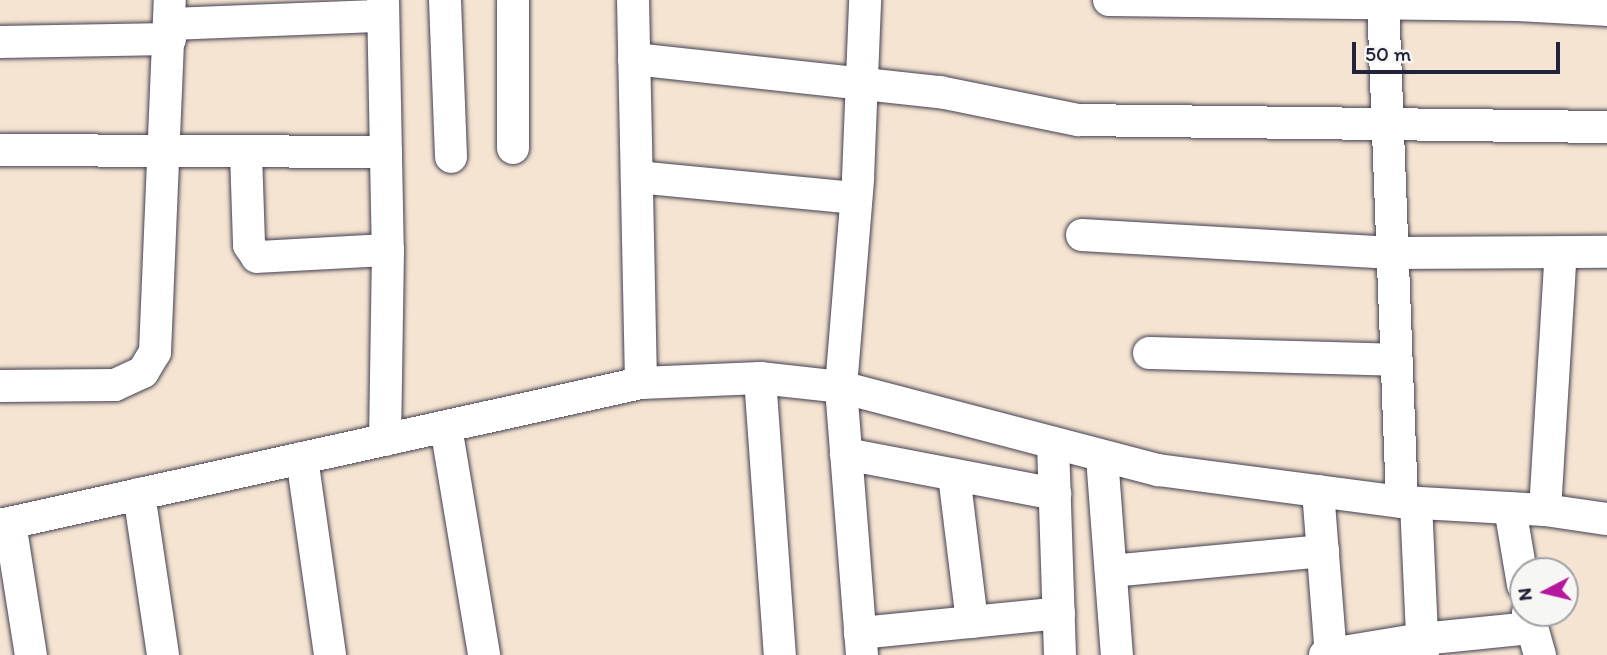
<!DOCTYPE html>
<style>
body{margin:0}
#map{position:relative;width:1607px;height:655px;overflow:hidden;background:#f5e4d1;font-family:Itim,sans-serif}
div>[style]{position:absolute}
.roads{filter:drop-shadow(0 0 2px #423f52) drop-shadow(0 0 2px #423f52)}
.minor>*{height:32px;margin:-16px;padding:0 16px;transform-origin:16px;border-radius:16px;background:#fff}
span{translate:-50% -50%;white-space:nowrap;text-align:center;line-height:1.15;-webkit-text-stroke:5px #f6f6f2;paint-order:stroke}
.north{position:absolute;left:1509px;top:557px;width:70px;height:70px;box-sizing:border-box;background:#f6f6f2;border:2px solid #a1a1a9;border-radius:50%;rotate:263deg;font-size:19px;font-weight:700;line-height:28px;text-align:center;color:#22223b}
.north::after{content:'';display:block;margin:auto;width:24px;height:32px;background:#b5179e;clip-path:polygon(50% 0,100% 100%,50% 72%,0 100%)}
.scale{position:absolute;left:1352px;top:42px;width:208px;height:32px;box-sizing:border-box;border:4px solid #22223b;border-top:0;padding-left:9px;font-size:21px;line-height:24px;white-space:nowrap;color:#22223b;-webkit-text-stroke:5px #f6f6f2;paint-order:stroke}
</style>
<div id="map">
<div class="roads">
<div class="minor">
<i style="left:383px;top:0;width:250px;rotate:88.9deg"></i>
<i style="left:388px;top:250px;width:190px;rotate:90.9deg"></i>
<i style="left:445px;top:0;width:157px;rotate:87.8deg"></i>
<i style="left:513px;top:0;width:148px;rotate:90deg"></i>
<i style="left:633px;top:0;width:383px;rotate:88.8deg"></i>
<i style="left:1109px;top:0;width:409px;rotate:0.7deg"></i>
<i style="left:1518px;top:5px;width:89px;rotate:3.2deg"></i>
<i style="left:1383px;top:0;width:502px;rotate:87.83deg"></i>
<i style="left:170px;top:24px;width:213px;rotate:-2.2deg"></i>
<i style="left:0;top:42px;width:170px;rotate:-1deg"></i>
<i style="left:634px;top:59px;width:308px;rotate:6.2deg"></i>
<i style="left:940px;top:92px;width:141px;rotate:11.5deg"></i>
<i style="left:1078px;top:120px;width:529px;rotate:0.76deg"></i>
<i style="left:0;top:150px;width:386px;rotate:0.3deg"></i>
<i style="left:246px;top:153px;width:92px;rotate:88.1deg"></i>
<i style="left:249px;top:245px;width:14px;rotate:56deg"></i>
<i style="left:257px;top:257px;width:131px;rotate:-3.1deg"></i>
<i style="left:637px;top:177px;width:220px;rotate:5.5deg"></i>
<i style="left:1082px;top:235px;width:311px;rotate:3.3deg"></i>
<i style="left:1392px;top:253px;width:215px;rotate:-0.3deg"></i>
<i style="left:1149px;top:353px;width:247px;rotate:1.6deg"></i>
<i style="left:760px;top:378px;width:278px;rotate:85.9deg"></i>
<i style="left:0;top:386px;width:115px;rotate:-0.5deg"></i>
<i style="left:115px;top:385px;width:31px;rotate:-25deg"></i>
<i style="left:143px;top:372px;width:23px;rotate:-59deg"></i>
<i style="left:155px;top:352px;width:352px;rotate:-87.6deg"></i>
<i style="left:446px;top:427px;width:231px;rotate:80.5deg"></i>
<i style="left:1053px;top:444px;width:211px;rotate:88.1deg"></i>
<i style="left:846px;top:454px;width:213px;rotate:10.8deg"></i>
<i style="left:1102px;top:457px;width:199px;rotate:85.7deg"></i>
<i style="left:302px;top:458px;width:199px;rotate:81.9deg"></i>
<i style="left:954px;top:475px;width:148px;rotate:83deg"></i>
<i style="left:1318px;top:491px;width:165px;rotate:85.5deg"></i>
<i style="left:139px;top:494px;width:163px;rotate:81.5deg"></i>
<i style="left:1416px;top:503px;width:152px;rotate:87.4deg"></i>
<i style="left:1510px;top:508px;width:78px;rotate:80.4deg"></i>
<i style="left:1545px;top:510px;width:258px;rotate:-86.5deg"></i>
<i style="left:10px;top:523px;width:134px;rotate:81deg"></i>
<i style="left:0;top:525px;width:657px;rotate:-12.49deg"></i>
<i style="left:641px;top:383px;width:119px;rotate:-2.4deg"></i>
<i style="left:760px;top:378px;width:81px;rotate:6.3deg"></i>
<i style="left:841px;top:387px;width:328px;rotate:14.7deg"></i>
<i style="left:1158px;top:470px;width:246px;rotate:7.5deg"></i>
<i style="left:1402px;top:502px;width:143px;rotate:3.2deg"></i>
<i style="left:1545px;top:510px;width:63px;rotate:8.3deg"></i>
<i style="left:1111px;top:571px;width:213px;rotate:-5.4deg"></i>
<i style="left:1528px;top:613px;width:44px;rotate:74.1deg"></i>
<i style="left:860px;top:633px;width:200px;rotate:-5.7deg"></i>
<i style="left:862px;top:655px;width:269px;rotate:-94.5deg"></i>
<i style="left:841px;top:387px;width:210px;rotate:-85.3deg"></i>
<i style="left:858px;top:178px;width:178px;rotate:-87.7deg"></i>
<i style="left:1325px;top:655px;width:98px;rotate:-9.4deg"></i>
<i style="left:1422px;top:639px;width:109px;rotate:-5.8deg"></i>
</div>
</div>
<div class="north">N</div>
<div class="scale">50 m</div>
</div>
